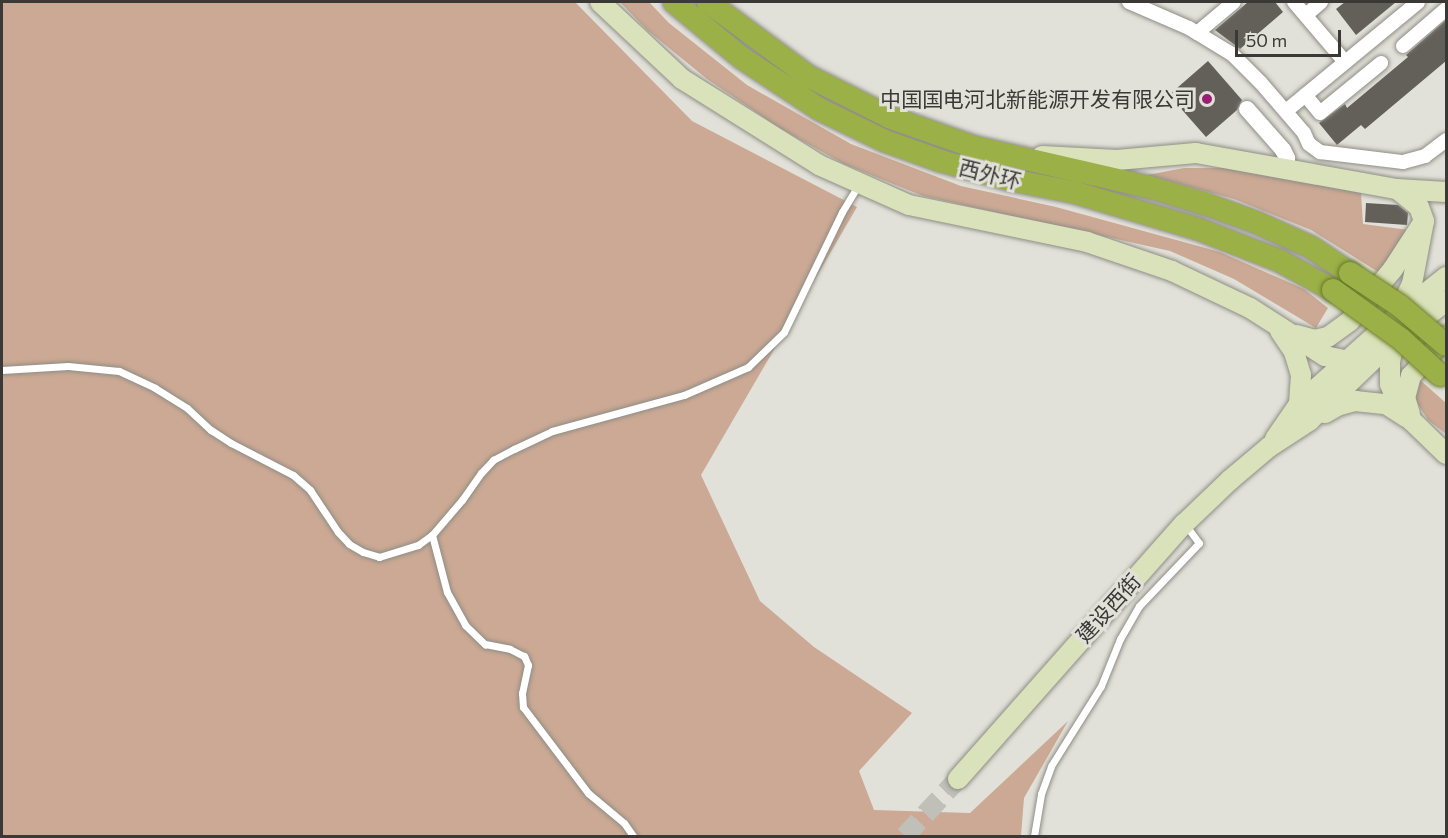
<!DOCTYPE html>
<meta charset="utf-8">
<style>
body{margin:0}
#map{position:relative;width:1448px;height:838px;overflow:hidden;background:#e2e1d9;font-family:Commissioner,"Noto Sans SC",sans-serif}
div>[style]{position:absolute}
.green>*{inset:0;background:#cca994}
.building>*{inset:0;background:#635f59}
.secondary-tunnel>*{height:20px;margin-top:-10px;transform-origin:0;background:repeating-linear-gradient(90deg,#c0bfb8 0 20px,transparent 0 30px)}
.roads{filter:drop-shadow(0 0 2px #8e8d85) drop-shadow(0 0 2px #8e8d85)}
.service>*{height:7px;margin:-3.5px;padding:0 3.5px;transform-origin:3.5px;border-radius:3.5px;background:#fff}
.minor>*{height:14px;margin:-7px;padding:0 7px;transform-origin:7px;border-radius:7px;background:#fff}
.tertiary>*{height:16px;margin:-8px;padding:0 8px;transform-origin:8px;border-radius:8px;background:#fff}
.secondary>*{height:20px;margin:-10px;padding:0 10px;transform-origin:10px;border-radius:10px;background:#dae2bb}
.trunk>*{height:22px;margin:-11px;padding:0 11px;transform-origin:11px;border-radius:11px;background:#9cb048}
.bridges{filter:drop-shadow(0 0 2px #697a24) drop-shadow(0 0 2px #697a24)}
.trunk-bridge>*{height:22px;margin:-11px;padding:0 11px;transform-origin:11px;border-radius:11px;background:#9cb048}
.dots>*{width:16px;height:16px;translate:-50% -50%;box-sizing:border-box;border:3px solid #e2e1d9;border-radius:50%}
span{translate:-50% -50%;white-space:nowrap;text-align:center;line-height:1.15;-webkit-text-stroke:6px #e2e1d9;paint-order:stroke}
.poi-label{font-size:21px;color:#3a3936}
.right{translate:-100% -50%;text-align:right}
.street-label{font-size:21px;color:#3a3936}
.frame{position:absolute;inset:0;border:3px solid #3a3936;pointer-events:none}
.scale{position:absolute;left:1235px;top:30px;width:106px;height:27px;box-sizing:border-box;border:3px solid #3a3936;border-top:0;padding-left:8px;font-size:18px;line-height:21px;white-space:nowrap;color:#3a3936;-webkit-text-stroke:4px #e2e1d9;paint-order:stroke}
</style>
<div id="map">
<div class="green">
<i style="clip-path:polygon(2px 2px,575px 2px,692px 121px,857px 207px,701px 475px,760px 601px,814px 647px,912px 713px,859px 771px,874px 810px,970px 813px,1068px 721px,1024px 798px,1021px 836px,2px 836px)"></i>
<i style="clip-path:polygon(620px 2px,649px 2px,669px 23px,747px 85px,851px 144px,961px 186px,1056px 207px,1220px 252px,1304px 289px,1328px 308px,1316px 328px,1234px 279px,1170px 251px,923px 196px,844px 164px,781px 129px,707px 79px,647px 30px)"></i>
<i style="clip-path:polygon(1184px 168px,1227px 168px,1361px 193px,1363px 224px,1409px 230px,1383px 275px,1311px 230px,1234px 199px,1147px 175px)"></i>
<i style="clip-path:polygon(1420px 380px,1446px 403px,1446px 434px,1428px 420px,1415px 400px)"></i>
</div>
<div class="building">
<i style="clip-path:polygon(1248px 2px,1275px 2px,1283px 12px,1240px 49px,1215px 30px)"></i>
<i style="clip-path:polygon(1345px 2px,1396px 2px,1356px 35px,1336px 9px)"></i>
<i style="clip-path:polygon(1446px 20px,1446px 61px,1365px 129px,1361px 125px,1337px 145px,1319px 123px,1345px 104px,1347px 108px,1408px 57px,1406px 55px)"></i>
<i style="clip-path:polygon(1208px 61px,1242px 100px,1237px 110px,1206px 137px,1169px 95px)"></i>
<i style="clip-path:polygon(1366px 203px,1398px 205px,1408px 213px,1407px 225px,1365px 222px)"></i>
</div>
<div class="secondary-tunnel">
<i style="left:905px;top:836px;width:78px;rotate:-47.1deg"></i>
</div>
<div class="roads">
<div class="service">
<i style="left:2px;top:370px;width:66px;rotate:-3.5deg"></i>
<i style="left:68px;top:366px;width:51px;rotate:5.6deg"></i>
<i style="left:119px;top:371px;width:40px;rotate:25deg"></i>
<i style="left:155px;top:388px;width:38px;rotate:32deg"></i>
<i style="left:187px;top:408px;width:33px;rotate:43deg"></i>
<i style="left:211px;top:430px;width:24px;rotate:33deg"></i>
<i style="left:231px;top:443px;width:70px;rotate:27.3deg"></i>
<i style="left:293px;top:475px;width:23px;rotate:41deg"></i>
<i style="left:310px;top:490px;width:50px;rotate:56.3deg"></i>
<i style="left:338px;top:532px;width:16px;rotate:47deg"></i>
<i style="left:349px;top:544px;width:16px;rotate:30deg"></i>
<i style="left:363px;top:552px;width:17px;rotate:17deg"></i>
<i style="left:379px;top:557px;width:41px;rotate:-17.1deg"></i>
<i style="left:418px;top:545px;width:17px;rotate:-36deg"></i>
<i style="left:432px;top:535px;width:46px;rotate:-49.4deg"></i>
<i style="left:462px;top:500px;width:33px;rotate:-55deg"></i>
<i style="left:481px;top:473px;width:18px;rotate:-47deg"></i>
<i style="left:493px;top:460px;width:24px;rotate:-28deg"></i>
<i style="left:514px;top:449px;width:42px;rotate:-25.3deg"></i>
<i style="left:552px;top:431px;width:137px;rotate:-15.3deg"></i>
<i style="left:684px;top:395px;width:70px;rotate:-23.6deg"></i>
<i style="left:748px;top:367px;width:50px;rotate:-44.2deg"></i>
<i style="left:784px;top:332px;width:133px;rotate:-64.2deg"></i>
<i style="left:842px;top:212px;width:31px;rotate:-59deg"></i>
<i style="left:432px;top:535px;width:59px;rotate:75.3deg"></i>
<i style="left:447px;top:592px;width:38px;rotate:61deg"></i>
<i style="left:465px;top:625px;width:28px;rotate:44deg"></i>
<i style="left:485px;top:644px;width:25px;rotate:11deg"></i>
<i style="left:510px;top:649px;width:16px;rotate:27deg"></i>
<i style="left:524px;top:656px;width:10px;rotate:66deg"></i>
<i style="left:528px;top:665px;width:29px;rotate:102deg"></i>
<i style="left:522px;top:693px;width:14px;rotate:86deg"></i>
<i style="left:523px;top:707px;width:108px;rotate:52.9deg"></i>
<i style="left:588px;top:793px;width:47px;rotate:39.8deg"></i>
<i style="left:624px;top:823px;width:16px;rotate:55deg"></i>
<i style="left:1034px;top:836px;width:43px;rotate:-80.5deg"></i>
<i style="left:1041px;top:794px;width:30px;rotate:-70deg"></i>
<i style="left:1051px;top:766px;width:94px;rotate:-58deg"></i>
<i style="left:1101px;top:686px;width:51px;rotate:-68deg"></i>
<i style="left:1120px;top:639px;width:38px;rotate:-60deg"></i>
<i style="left:1139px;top:606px;width:87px;rotate:-46.4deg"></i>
<i style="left:1199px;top:543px;width:21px;rotate:-127deg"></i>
</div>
<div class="minor">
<i style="left:1129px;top:2px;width:65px;rotate:23.4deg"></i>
<i style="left:1189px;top:28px;width:50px;rotate:31.2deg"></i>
<i style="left:1232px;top:54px;width:41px;rotate:45deg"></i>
<i style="left:1261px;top:83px;width:66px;rotate:49.3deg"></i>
<i style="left:1304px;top:133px;width:12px;rotate:66deg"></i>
<i style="left:1309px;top:144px;width:14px;rotate:36deg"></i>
<i style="left:1320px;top:152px;width:84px;rotate:6.9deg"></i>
<i style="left:1403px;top:162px;width:23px;rotate:-15deg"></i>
<i style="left:1425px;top:156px;width:26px;rotate:-37deg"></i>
<i style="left:1294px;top:2px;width:79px;rotate:49.6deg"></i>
<i style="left:1306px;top:15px;width:20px;rotate:-41deg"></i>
<i style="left:1197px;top:33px;width:48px;rotate:-40deg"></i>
<i style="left:1403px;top:46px;width:57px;rotate:-40.7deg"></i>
<i style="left:1305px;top:95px;width:23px;rotate:50deg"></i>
<i style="left:1320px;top:113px;width:79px;rotate:-39.3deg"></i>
<i style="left:1286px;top:111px;width:171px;rotate:-39.5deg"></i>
</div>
<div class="tertiary">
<i style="left:1247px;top:109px;width:55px;rotate:48.7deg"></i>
<i style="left:1283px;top:150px;width:9px;rotate:63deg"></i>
<i style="left:1287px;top:158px;width:11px;rotate:95deg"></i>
</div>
<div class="secondary">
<i style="left:600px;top:2px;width:112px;rotate:43.2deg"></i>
<i style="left:682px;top:79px;width:162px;rotate:32.1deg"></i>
<i style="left:819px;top:165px;width:98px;rotate:24deg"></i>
<i style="left:909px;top:205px;width:182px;rotate:11.7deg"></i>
<i style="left:1087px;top:242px;width:90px;rotate:18.8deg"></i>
<i style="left:1172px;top:271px;width:86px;rotate:25.4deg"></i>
<i style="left:1250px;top:308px;width:89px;rotate:32.6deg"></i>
<i style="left:1325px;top:356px;width:34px;rotate:12deg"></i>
<i style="left:1358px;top:363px;width:20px;rotate:-20deg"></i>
<i style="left:1042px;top:156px;width:75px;rotate:3.1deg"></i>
<i style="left:1117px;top:160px;width:79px;rotate:-5.1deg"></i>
<i style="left:1196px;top:153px;width:204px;rotate:10.2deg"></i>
<i style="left:1397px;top:189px;width:49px;rotate:3.5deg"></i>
<i style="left:1397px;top:189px;width:28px;rotate:39deg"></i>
<i style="left:1419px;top:207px;width:15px;rotate:70deg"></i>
<i style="left:1424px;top:221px;width:64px;rotate:100.8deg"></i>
<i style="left:1412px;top:284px;width:30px;rotate:116deg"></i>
<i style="left:1280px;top:331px;width:25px;rotate:56deg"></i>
<i style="left:1294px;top:352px;width:24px;rotate:73deg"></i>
<i style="left:1301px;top:375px;width:29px;rotate:94deg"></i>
<i style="left:1297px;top:335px;width:18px;rotate:16deg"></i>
<i style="left:1314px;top:340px;width:14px;rotate:-12deg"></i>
<i style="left:1328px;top:337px;width:27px;rotate:-36deg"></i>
<i style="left:1350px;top:321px;width:67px;rotate:-50.4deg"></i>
<i style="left:1393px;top:269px;width:57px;rotate:-57.1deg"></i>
<i style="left:1395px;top:340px;width:23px;rotate:103deg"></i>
<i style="left:1390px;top:362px;width:22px;rotate:90deg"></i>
<i style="left:1390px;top:384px;width:18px;rotate:68deg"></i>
<i style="left:1397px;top:401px;width:24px;rotate:54deg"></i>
<i style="left:1411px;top:420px;width:49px;rotate:44.2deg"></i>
<i style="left:1325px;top:413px;width:14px;rotate:-30deg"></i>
<i style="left:1337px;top:406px;width:19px;rotate:-16deg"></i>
<i style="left:1355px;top:401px;width:31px;rotate:6deg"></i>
<i style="left:1386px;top:404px;width:24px;rotate:33deg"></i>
<i style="left:1410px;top:414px;width:17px;rotate:-107deg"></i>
<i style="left:1405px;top:398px;width:23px;rotate:-75deg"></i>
<i style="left:1411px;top:376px;width:53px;rotate:-48.8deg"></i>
<i style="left:1275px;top:439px;width:42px;rotate:-55.6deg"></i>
<i style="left:1299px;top:404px;width:130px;rotate:-41.9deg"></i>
<i style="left:1396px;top:317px;width:64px;rotate:-38.7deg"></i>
<i style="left:958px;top:779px;width:341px;rotate:-48.5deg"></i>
<i style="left:1184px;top:524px;width:64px;rotate:-43.7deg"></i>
<i style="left:1230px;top:480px;width:51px;rotate:-40.2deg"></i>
<i style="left:1269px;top:447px;width:48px;rotate:-33deg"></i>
<i style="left:1309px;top:421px;width:94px;rotate:-43.7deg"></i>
<i style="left:1377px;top:356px;width:88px;rotate:-38.6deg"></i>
</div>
<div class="trunk">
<i style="left:674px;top:2px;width:88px;rotate:39.5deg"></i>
<i style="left:742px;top:58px;width:92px;rotate:33.5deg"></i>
<i style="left:819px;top:109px;width:73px;rotate:25.9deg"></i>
<i style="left:885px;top:141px;width:59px;rotate:19.7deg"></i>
<i style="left:941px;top:161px;width:73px;rotate:15.2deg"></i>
<i style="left:1011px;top:180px;width:63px;rotate:11deg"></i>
<i style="left:1073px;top:192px;width:130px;rotate:16.5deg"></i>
<i style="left:1198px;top:229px;width:88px;rotate:21.3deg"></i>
<i style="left:1280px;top:261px;width:60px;rotate:28.7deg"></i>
<i style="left:708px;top:2px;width:124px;rotate:36.5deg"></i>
<i style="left:808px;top:76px;width:91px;rotate:26.8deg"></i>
<i style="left:889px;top:117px;width:90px;rotate:19.4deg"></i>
<i style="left:974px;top:147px;width:180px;rotate:12.9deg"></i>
<i style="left:1149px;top:187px;width:59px;rotate:16.6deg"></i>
<i style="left:1206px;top:204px;width:55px;rotate:20.1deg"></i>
<i style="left:1258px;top:223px;width:58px;rotate:24.4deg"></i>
<i style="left:1311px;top:247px;width:47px;rotate:33.7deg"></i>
</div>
</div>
<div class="bridges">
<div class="trunk-bridge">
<i style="left:1350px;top:273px;width:60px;rotate:33.4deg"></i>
<i style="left:1400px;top:306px;width:60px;rotate:40.3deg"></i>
<i style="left:1333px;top:290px;width:84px;rotate:35.8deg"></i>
<i style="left:1401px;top:339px;width:53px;rotate:42.7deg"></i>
</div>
</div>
<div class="dots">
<i style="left:1207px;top:99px;background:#9a1e76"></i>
</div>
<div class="poi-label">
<span class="right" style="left:1195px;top:99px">中国国电河北新能源开发有限公司</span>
</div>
<div class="street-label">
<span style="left:990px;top:174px;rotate:14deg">西外环</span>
<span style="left:1108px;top:608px;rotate:-48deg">建设西街</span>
</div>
<div class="frame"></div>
<div class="scale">50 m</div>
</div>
